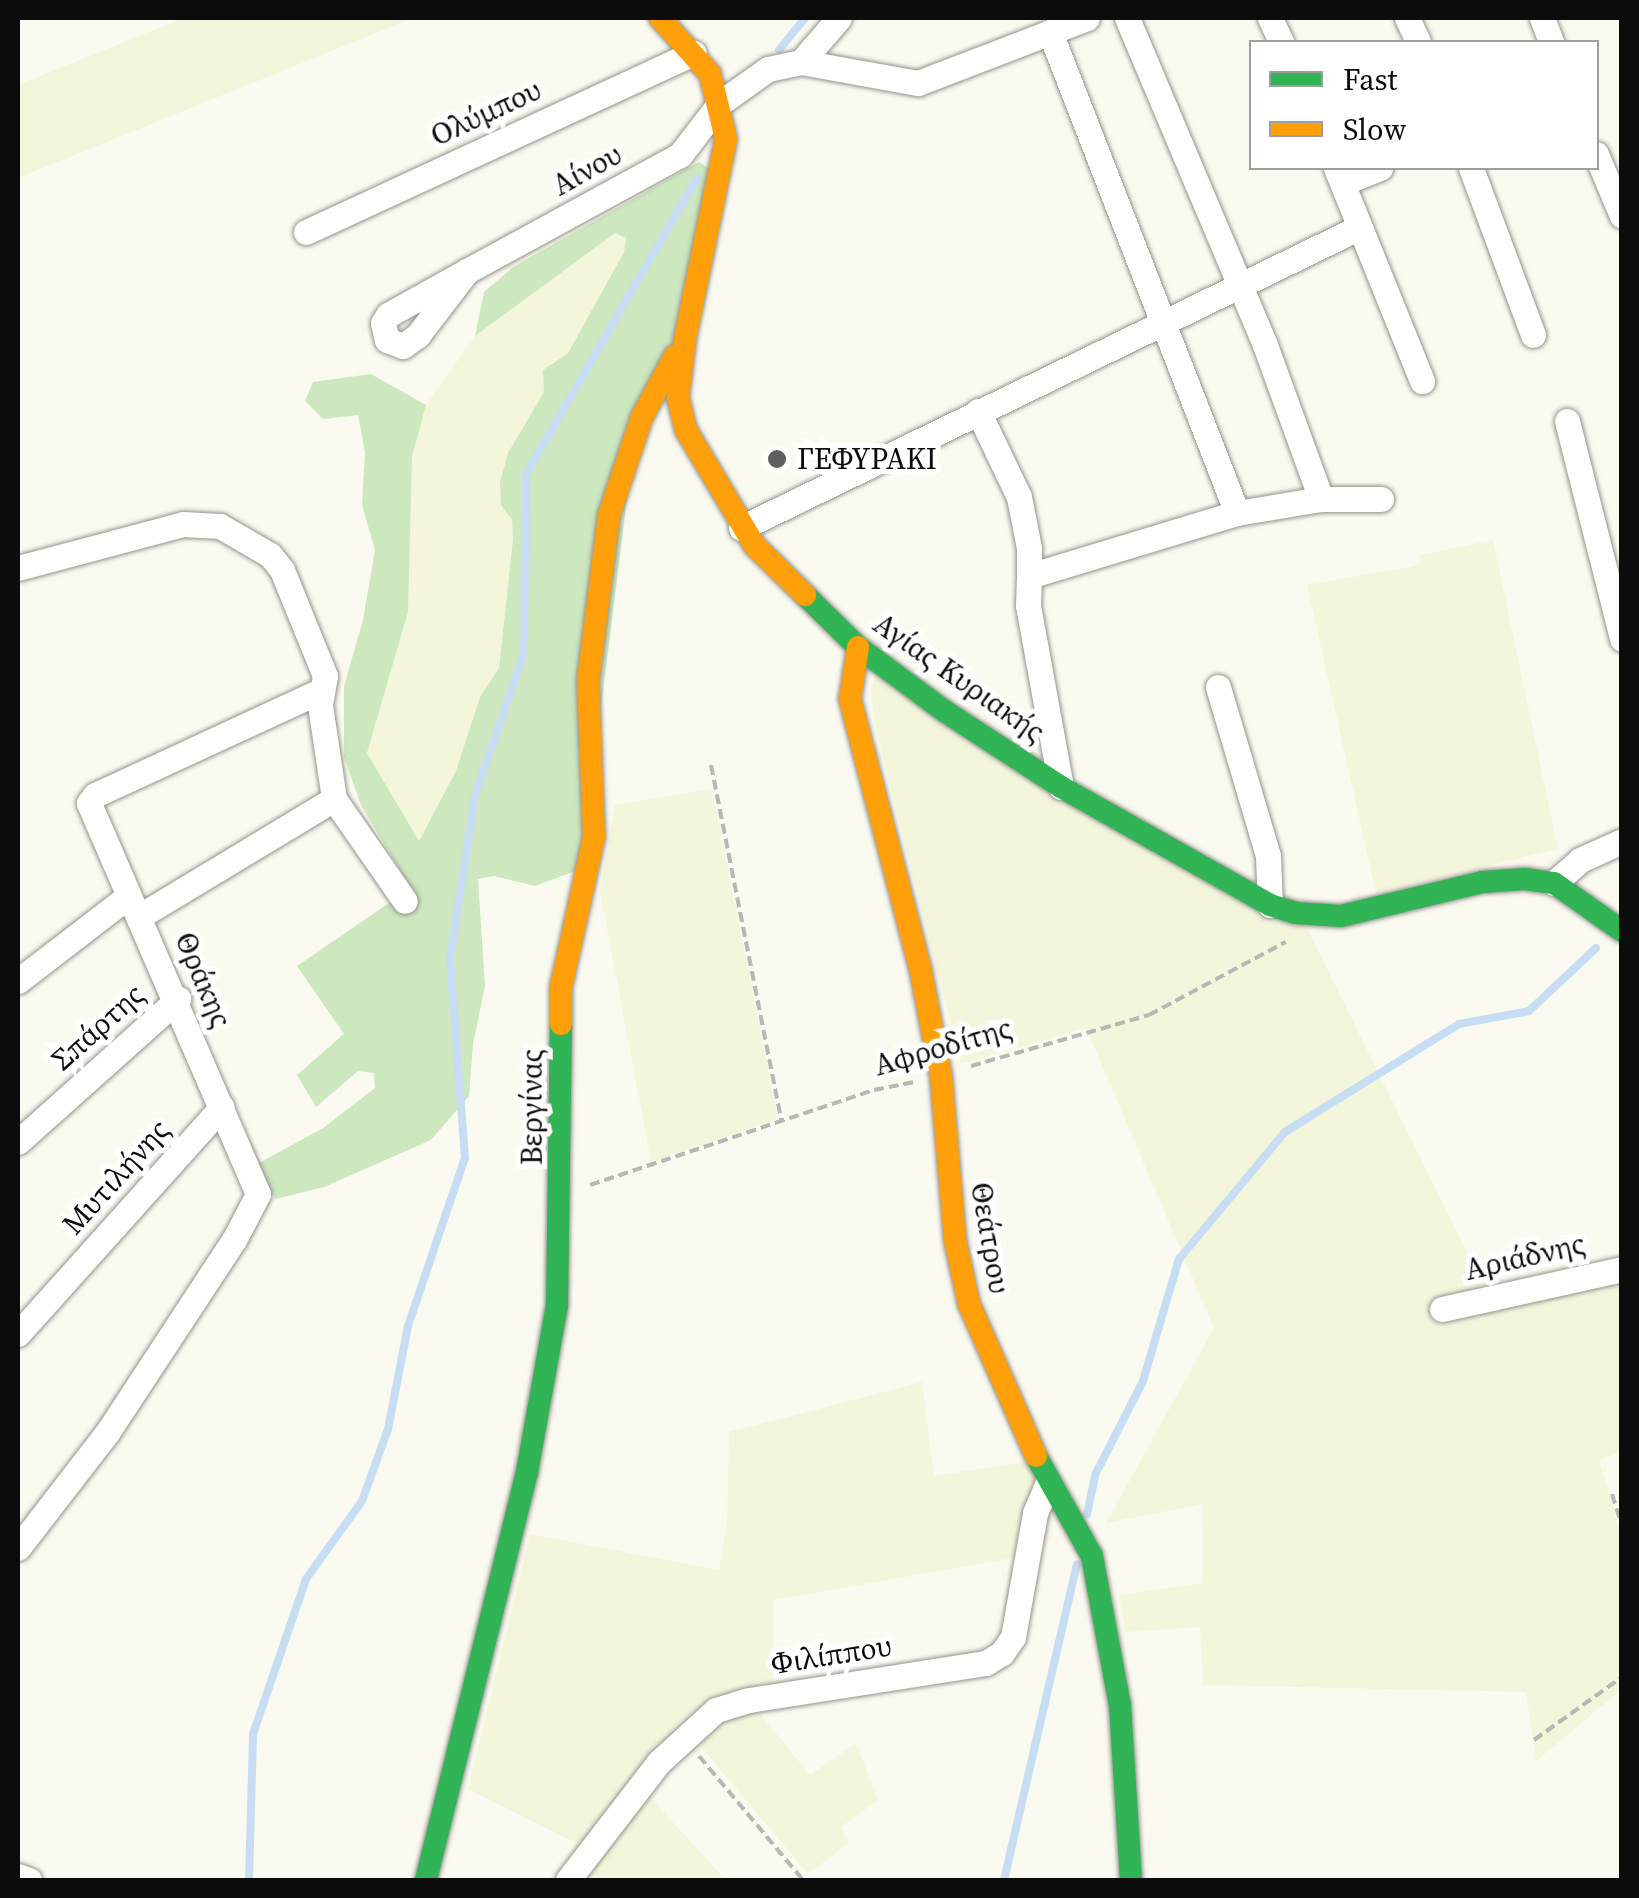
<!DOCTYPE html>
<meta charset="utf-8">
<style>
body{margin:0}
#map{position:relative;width:1639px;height:1898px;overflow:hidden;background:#fafaf0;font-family:"Source Serif 4",serif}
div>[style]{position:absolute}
.farmland>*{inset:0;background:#f4f6dc}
.forest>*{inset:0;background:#cde7be}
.stream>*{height:8px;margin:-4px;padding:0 4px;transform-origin:4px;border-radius:4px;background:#c7ddf4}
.path>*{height:4px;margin-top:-2px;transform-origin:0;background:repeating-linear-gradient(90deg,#b7b7b5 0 10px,transparent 0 15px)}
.roads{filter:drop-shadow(0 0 2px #93938f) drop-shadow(0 0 2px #93938f)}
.street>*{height:25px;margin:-12.5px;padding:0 12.5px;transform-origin:12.5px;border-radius:12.5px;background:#fefefd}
.fast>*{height:22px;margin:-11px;padding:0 11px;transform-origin:11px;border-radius:11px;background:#30b455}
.slow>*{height:22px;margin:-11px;padding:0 11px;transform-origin:11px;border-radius:11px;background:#ff9f0a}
.dots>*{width:28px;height:28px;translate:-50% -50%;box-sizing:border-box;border:5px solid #fff;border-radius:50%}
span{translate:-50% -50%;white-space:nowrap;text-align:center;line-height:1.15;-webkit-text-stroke:10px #fff;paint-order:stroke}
.street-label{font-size:30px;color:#0c0c0c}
.poi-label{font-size:30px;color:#0c0c0c}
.left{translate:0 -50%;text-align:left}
.frame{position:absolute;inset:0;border:20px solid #0c0c0c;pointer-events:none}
.legend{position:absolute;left:1249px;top:40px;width:350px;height:130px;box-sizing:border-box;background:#fff;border:2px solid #9e9e9e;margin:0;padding:12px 18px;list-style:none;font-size:30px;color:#0c0c0c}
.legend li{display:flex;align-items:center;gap:20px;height:50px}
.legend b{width:50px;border:2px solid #9e9e9e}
</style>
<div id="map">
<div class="farmland">
<i style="clip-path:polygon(183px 18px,413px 18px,18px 178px,18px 85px)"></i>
<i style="clip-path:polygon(615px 233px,626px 238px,624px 252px,568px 353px,551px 363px,544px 392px,508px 453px,513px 539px,499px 668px,480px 697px,456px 771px,419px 841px,367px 753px,408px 612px,412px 457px,426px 405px,475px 336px)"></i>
<i style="clip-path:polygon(1493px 540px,1558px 849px,1376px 893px,1307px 585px,1409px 567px,1419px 564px,1420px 555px)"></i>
<i style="clip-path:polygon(878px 669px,1302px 918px,1496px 1311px,1621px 1281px,1621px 1452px,1599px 1460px,1621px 1535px,1621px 1690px,1536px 1761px,1526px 1692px,1203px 1685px,1200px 1627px,1125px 1632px,1119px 1595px,1202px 1583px,1203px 1504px,1106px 1523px,1214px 1328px,1086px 1028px,961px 1064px,874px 721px,871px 689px)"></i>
<i style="clip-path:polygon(712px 789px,778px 1119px,651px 1162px,600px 891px,615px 805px)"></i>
<i style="clip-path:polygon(922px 1382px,934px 1476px,1029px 1461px,1037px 1487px,1023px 1556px,774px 1600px,773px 1681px,710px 1698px,673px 1727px,673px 1736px,586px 1848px,468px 1789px,530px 1534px,719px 1570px,727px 1522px,729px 1432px)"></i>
<i style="clip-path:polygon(755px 1707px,810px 1775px,856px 1743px,878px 1800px,841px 1827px,849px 1843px,808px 1874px,697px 1742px,725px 1715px)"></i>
<i style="clip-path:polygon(649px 1797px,658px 1806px,726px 1880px,584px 1880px)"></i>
</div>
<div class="forest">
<i style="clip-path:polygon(699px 162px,710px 169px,681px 338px,637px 418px,581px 869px,535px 886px,494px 876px,478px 879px,485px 986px,473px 1044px,469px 1096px,431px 1140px,324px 1187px,275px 1199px,259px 1163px,323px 1128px,375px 1088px,374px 1073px,358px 1071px,316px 1107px,297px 1075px,344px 1034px,297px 966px,411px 888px,361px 805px,344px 757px,344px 686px,363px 620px,375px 550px,362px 505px,365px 452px,358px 415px,323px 419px,305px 401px,313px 382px,371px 374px,426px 405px,412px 457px,408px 612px,367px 753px,419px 841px,456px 771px,480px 697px,499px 668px,513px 539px,512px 520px,501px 505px,500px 482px,508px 453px,544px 392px,543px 370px,568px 353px,624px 252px,626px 238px,615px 233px,475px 336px,484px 292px,513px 267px)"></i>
</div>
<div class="stream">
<i style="left:779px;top:50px;width:41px;rotate:-50.9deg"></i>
<i style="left:1087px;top:1514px;width:40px;rotate:-78deg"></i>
<i style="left:1095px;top:1475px;width:106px;rotate:-62.9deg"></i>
<i style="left:1143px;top:1381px;width:127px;rotate:-73.6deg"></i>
<i style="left:1179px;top:1259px;width:165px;rotate:-50.2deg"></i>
<i style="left:1285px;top:1132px;width:205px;rotate:-31.8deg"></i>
<i style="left:1459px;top:1024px;width:71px;rotate:-10.5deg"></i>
<i style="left:1529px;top:1011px;width:92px;rotate:-43.2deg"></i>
<i style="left:249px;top:1880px;width:146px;rotate:-88.4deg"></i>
<i style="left:253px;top:1734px;width:164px;rotate:-71.1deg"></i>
<i style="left:306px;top:1579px;width:96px;rotate:-54.3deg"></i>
<i style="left:362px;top:1501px;width:77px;rotate:-70.1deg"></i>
<i style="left:388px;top:1429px;width:105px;rotate:-79deg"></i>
<i style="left:408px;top:1326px;width:177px;rotate:-71.3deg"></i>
<i style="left:465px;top:1158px;width:201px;rotate:-94.3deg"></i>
<i style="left:450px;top:958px;width:165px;rotate:-81.3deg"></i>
<i style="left:475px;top:795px;width:150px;rotate:-71deg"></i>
<i style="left:524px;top:653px;width:179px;rotate:-89.4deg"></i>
<i style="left:526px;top:474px;width:342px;rotate:-60deg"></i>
<i style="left:1004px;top:1880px;width:324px;rotate:-77deg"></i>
</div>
<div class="path">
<i style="left:711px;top:765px;width:364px;rotate:78.8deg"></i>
<i style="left:971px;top:1066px;width:185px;rotate:-16deg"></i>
<i style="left:1149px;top:1015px;width:155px;rotate:-28.1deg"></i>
<i style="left:590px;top:1185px;width:299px;rotate:-18.5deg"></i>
<i style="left:874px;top:1090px;width:41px;rotate:-11.3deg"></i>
<i style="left:1612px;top:1494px;width:34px;rotate:73deg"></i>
<i style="left:1534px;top:1740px;width:108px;rotate:-35.6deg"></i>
<i style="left:699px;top:1756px;width:162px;rotate:50deg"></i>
</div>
<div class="roads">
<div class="street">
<i style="left:1127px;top:18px;width:355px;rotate:67.1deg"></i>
<i style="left:1265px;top:345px;width:164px;rotate:70deg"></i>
<i style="left:1270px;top:18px;width:26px;rotate:65deg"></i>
<i style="left:1407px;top:18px;width:26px;rotate:65deg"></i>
<i style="left:1542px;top:18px;width:26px;rotate:69deg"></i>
<i style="left:1050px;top:32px;width:516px;rotate:68.76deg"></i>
<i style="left:801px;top:62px;width:58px;rotate:-49.2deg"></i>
<i style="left:1596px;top:154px;width:67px;rotate:67.2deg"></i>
<i style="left:1336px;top:168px;width:230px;rotate:68deg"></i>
<i style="left:1471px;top:168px;width:178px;rotate:69.6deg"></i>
<i style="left:1342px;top:183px;width:41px;rotate:-21.5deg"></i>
<i style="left:306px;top:232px;width:427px;rotate:-24.8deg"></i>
<i style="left:467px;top:271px;width:90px;rotate:150.9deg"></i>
<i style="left:388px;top:315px;width:9px;rotate:122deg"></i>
<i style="left:383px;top:323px;width:17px;rotate:77deg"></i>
<i style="left:387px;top:340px;width:17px;rotate:21deg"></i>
<i style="left:403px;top:346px;width:19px;rotate:-36deg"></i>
<i style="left:418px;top:335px;width:81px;rotate:-52.6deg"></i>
<i style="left:467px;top:271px;width:243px;rotate:-28.6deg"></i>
<i style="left:680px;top:155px;width:66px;rotate:-52.4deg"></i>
<i style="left:720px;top:103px;width:59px;rotate:-35.3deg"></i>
<i style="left:768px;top:69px;width:34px;rotate:-12deg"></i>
<i style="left:801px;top:62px;width:119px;rotate:10.2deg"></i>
<i style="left:918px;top:83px;width:181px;rotate:-21deg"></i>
<i style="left:978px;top:411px;width:95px;rotate:64.5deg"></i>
<i style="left:1019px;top:497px;width:52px;rotate:78.9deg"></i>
<i style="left:1029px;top:548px;width:28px;rotate:90deg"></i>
<i style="left:1567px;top:421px;width:225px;rotate:75.8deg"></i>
<i style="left:741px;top:528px;width:688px;rotate:-25.93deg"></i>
<i style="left:18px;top:568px;width:171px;rotate:-14.9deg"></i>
<i style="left:183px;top:524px;width:37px;rotate:3deg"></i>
<i style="left:220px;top:526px;width:58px;rotate:30.1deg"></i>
<i style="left:270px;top:555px;width:19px;rotate:51deg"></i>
<i style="left:282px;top:570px;width:114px;rotate:67.9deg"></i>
<i style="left:325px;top:676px;width:29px;rotate:100deg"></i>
<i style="left:320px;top:705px;width:95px;rotate:81.5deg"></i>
<i style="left:334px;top:799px;width:124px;rotate:55.2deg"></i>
<i style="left:1218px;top:687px;width:176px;rotate:73.5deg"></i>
<i style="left:1268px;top:856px;width:49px;rotate:87.7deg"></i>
<i style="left:1061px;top:787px;width:185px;rotate:-100.3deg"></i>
<i style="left:1028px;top:605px;width:29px;rotate:-88deg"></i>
<i style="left:1029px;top:576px;width:217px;rotate:-16.9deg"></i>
<i style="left:1237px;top:513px;width:85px;rotate:-9.5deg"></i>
<i style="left:1321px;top:499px;width:60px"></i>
<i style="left:1554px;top:883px;width:35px;rotate:-41deg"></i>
<i style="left:1580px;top:860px;width:46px;rotate:-24.3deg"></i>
<i style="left:140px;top:916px;width:227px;rotate:-31.1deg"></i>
<i style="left:18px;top:981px;width:138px;rotate:-37.6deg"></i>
<i style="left:18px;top:1142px;width:215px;rotate:-41.8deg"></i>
<i style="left:1442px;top:1309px;width:184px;rotate:-12.5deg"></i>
<i style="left:18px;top:1334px;width:305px;rotate:-48.1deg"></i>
<i style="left:18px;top:1548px;width:145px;rotate:-52.3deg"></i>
<i style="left:107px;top:1433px;width:231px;rotate:-56.7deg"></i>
<i style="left:234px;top:1240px;width:52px;rotate:-62.4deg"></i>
<i style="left:258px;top:1194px;width:426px;rotate:-113.4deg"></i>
<i style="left:89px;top:803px;width:10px;rotate:-53deg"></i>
<i style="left:95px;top:795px;width:250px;rotate:-24.8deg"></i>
<i style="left:18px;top:1876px;width:12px;rotate:20deg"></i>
<i style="left:568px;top:1880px;width:149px;rotate:-52.4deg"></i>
<i style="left:659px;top:1762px;width:77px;rotate:-42.4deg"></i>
<i style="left:716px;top:1710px;width:34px;rotate:-17deg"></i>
<i style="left:749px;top:1700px;width:240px;rotate:-8.9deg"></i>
<i style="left:986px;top:1663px;width:19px;rotate:-32deg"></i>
<i style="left:1002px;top:1653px;width:19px;rotate:-55deg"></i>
<i style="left:1013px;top:1637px;width:126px;rotate:-79.9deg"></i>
<i style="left:1035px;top:1513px;width:33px;rotate:-67deg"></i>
</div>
<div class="fast">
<i style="left:805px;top:595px;width:74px;rotate:44.5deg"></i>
<i style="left:858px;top:647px;width:106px;rotate:36.5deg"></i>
<i style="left:943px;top:710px;width:141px;rotate:33.1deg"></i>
<i style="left:1061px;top:787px;width:240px;rotate:29.4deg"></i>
<i style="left:1270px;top:905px;width:27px;rotate:17deg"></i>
<i style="left:1296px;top:913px;width:45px;rotate:3.8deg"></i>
<i style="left:1341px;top:916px;width:146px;rotate:-13.5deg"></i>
<i style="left:1483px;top:882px;width:42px;rotate:-4.1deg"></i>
<i style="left:1525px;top:879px;width:29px;rotate:8deg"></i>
<i style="left:1554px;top:883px;width:83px;rotate:35.2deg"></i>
<i style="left:1036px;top:1456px;width:115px;rotate:60.8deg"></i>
<i style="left:1092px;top:1556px;width:152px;rotate:79.4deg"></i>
<i style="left:1120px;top:1705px;width:175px;rotate:86.4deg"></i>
<i style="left:426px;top:1880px;width:420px;rotate:-76.1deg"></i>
<i style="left:527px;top:1472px;width:170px;rotate:-79.8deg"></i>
<i style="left:557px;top:1305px;width:281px;rotate:-89.2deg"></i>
</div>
<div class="slow">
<i style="left:660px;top:18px;width:75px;rotate:48.2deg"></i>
<i style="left:710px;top:74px;width:67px;rotate:76.2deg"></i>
<i style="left:726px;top:139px;width:204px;rotate:101.6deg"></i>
<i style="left:685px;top:339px;width:59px;rotate:96.8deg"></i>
<i style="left:678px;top:398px;width:33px;rotate:76deg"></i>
<i style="left:686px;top:430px;width:135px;rotate:59.3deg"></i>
<i style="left:755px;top:546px;width:70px;rotate:44.4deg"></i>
<i style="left:858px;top:647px;width:53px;rotate:98.7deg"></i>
<i style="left:850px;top:699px;width:277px;rotate:75.4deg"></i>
<i style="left:920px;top:967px;width:111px;rotate:79.1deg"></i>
<i style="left:941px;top:1076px;width:165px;rotate:85.1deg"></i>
<i style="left:955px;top:1240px;width:66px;rotate:77.7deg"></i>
<i style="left:969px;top:1304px;width:166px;rotate:66.2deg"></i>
<i style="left:561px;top:1024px;width:37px;rotate:-90deg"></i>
<i style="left:561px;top:987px;width:154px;rotate:-77.6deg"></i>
<i style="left:594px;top:837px;width:156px;rotate:-92.2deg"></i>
<i style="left:588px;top:681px;width:167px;rotate:-82.8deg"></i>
<i style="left:609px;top:515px;width:103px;rotate:-71.4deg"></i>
<i style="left:642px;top:417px;width:69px;rotate:-61.6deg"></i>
</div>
</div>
<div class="dots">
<i style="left:777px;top:459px;background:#5f5f5c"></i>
</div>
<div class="street-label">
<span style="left:486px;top:113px;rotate:-25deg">Ολύμπου</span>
<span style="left:587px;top:170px;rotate:-29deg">Αίνου</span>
<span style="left:959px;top:678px;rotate:35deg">Αγίας Κυριακής</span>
<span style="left:203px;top:980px;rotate:67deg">Θράκης</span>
<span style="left:98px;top:1027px;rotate:-42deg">Σπάρτης</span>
<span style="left:943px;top:1047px;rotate:-16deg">Αφροδίτης</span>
<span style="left:532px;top:1107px;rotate:-90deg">Βεργίνας</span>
<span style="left:116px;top:1177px;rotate:-48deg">Μυτιλήνης</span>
<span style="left:990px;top:1238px;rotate:80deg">Θεάτρου</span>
<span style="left:1525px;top:1257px;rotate:-13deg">Αριάδνης</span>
<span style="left:831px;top:1655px;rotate:-9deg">Φιλίππου</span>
</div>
<div class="poi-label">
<span class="left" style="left:797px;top:459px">ΓΕΦΥΡΑΚΙ</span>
</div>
<div class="frame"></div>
<ul class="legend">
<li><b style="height:12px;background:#30b455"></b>Fast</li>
<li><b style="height:12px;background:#ff9f0a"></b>Slow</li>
</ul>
</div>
